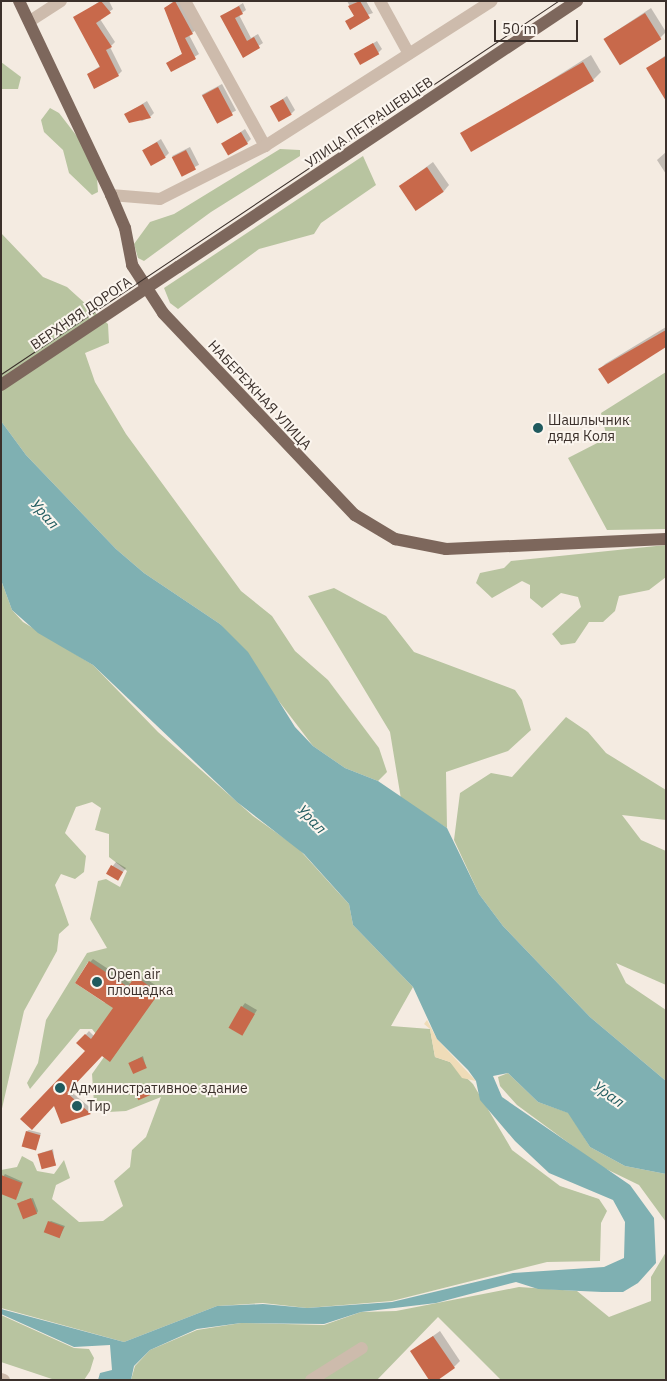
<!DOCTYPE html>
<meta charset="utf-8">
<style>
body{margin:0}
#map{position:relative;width:667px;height:1381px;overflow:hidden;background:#f4ebe1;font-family:"IBM Plex Sans",sans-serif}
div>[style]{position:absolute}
.green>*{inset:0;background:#b8c4a0}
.sand>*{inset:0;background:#efdcb8}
.water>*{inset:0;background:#7fb0b2}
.shadow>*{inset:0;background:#0003;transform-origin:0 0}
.building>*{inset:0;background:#c8694b;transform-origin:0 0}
.minor>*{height:12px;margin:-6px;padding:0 6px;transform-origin:6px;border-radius:6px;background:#cdbbac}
.major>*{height:12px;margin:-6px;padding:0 6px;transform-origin:6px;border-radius:6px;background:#7d675c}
.tram>*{height:1px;margin:-0.5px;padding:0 0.5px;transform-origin:0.5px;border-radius:0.5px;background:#3b302b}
.major-bridge>*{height:12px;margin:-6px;padding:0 6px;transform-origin:6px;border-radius:6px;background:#7d675c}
.dots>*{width:14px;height:14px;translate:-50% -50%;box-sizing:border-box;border:2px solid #fbf5ee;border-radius:50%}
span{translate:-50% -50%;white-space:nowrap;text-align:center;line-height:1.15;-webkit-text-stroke:4px #fbf5ee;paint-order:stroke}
.street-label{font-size:14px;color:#3b302b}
.poi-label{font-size:14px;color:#3b302b}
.left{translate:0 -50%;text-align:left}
.water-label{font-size:15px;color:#1f5a5e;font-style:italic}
.frame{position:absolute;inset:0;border:2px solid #3b302b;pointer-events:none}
.scale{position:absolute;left:494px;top:20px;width:84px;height:22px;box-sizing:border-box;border:2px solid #3b302b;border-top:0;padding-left:6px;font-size:15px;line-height:18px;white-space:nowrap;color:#3b302b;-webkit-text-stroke:4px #fbf5ee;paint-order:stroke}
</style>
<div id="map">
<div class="green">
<i style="clip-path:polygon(1px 62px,21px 77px,18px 89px,1px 89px)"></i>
<i style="clip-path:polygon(50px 108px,59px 113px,86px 148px,97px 178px,98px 192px,92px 195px,69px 173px,63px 150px,44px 132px,41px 120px)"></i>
<i style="clip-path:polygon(280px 149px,300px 150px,300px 156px,211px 212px,144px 261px,138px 258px,134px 244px,150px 222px,174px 214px)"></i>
<i style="clip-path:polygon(363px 156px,376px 185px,321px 223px,314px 234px,259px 249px,178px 309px,170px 303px,164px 288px)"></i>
<i style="clip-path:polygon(1px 233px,43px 277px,67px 287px,108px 324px,109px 343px,85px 353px,95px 382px,126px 434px,241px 591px,272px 616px,295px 651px,328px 680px,379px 748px,387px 772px,378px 781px,345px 768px,313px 746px,220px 624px,144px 573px,116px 549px,26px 455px,1px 421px)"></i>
<i style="clip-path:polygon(666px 372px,666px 529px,607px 530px,568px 458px,607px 438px,601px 413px)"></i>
<i style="clip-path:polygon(666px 545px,666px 577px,649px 590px,619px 596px,615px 611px,603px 622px,589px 622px,575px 643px,561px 645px,552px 634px,581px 607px,578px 597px,561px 593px,542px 608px,530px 598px,530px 585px,522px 581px,492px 598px,476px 583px,480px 573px,504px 568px,511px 561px)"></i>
<i style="clip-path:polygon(evenodd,1px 580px,12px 610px,23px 622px,93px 665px,158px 732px,253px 816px,298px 848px,336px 890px,349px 904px,353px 925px,413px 987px,391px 1026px,430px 1029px,435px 1057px,450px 1062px,473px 1084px,512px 1150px,560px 1186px,599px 1199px,607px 1211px,601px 1223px,600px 1261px,547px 1262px,392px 1301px,307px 1308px,263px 1303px,217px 1306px,124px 1342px,1px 1308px,1px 1170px,17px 1167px,22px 1156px,33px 1162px,37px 1171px,54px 1174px,64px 1160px,70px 1178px,56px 1185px,52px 1199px,79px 1222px,103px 1221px,123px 1206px,114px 1181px,130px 1167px,132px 1150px,146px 1137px,161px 1097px,126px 1111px,108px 1112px,94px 1103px,92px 1074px,109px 1050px,92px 1029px,80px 1029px,30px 1089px,27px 1083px,38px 1063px,46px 1020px,87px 953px,107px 948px,90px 919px,98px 881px,106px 879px,120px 887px,127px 871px,109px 857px,109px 834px,95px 830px,101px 808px,92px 802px,76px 807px,65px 833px,86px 856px,84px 872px,75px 879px,61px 874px,55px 885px,69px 925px,59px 934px,57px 951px,24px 1011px,1px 1113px,1px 580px,88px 962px,89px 962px,105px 1003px,75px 983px,88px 962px)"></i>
<i style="clip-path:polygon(334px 588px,386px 616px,414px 652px,515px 690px,522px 700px,531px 730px,508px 751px,446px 772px,447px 828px,401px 799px,390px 732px,308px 596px)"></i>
<i style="clip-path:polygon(566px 717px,588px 732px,606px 753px,666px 790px,666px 820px,622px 815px,641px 840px,666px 851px,666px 985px,616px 963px,626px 983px,666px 1010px,666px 1081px,590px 1017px,503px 926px,479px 894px,454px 840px,460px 793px,491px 773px,512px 777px)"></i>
<i style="clip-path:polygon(508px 1073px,538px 1102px,569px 1113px,590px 1147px,625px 1166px,666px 1174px,666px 1222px,639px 1185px,600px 1166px,517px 1105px,500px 1086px,498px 1077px)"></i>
<i style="clip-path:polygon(666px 1252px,666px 1380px,501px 1380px,438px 1317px,377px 1380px,131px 1380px,135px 1366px,150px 1350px,197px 1330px,241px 1323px,324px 1325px,361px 1312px,396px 1311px,519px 1287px,577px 1291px,609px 1317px,651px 1301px,651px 1277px)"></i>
<i style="clip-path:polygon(1px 1315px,74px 1348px,89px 1349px,94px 1358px,90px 1371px,84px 1380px,55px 1380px,1px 1362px)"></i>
</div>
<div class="sand">
<i style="clip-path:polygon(427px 1020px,437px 1039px,476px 1081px,462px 1078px,450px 1062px,435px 1057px,430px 1029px,424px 1024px)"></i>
</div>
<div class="water">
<i style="clip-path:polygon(1px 421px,26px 455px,116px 549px,144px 573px,220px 624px,248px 652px,295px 727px,313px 746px,345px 768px,378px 781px,447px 828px,479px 894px,503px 926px,590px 1017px,666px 1081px,666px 1174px,625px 1166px,590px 1147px,568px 1113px,538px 1102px,508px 1073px,493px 1076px,502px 1097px,630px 1185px,654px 1218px,656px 1263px,638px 1283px,623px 1292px,602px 1292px,538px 1289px,516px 1282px,436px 1303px,361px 1312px,324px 1324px,241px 1323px,197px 1329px,150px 1350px,134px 1366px,131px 1380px,98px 1380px,100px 1373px,112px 1370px,110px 1345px,74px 1347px,1px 1314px,1px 1309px,124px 1342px,217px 1306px,263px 1304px,307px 1308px,392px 1302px,513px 1273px,604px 1267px,624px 1258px,625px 1222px,613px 1200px,549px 1173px,515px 1141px,480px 1100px,476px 1081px,468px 1070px,437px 1039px,413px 987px,353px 925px,349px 904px,304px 854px,237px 802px,93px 665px,38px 633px,12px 610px,1px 580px)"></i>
</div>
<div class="shadow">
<i style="clip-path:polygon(100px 1px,109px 1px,113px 9px,100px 19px,115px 42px,110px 47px,122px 71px,118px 75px,88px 74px,100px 66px,75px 18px)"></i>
<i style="clip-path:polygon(174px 1px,181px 1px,196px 30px,189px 35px,199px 54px,172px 71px,168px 63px,183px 53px,165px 8px)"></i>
<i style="clip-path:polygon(347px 1px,366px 1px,373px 13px,347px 22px,355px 15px)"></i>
<i style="clip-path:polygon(243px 3px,246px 10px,239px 15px,251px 38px,258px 34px,263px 43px,243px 56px,222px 16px)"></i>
<i style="clip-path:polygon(651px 8px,666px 32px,660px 38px,604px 39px)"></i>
<i style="clip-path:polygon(377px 41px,382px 49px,378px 53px,355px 54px)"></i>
<i style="clip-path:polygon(591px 55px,601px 72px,593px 80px,463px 135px)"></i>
<i style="clip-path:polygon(666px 55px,666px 98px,648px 68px)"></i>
<i style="left:222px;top:84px;width:30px;height:23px;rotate:62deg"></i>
<i style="clip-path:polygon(287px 96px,295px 110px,291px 114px,271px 107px)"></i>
<i style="clip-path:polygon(147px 101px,154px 113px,150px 117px,142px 121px,126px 114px)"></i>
<i style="clip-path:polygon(245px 129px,251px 139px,247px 143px,223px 144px)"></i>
<i style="clip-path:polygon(161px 139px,169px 153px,165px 157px,144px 150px)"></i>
<i style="left:190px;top:147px;width:20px;height:20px;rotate:63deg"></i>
<i style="clip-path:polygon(666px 152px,666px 174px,657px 160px)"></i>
<i style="clip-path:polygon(433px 162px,449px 185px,444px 191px,401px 186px)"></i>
<i style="clip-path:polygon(666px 327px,666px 342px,600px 369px,605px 364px)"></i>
<i style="clip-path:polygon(116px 862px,126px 868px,118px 879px,107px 873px)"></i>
<i style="clip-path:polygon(93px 959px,131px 984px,139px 974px,161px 989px,113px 1057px,102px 1055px,69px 1090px,93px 1110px,61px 1123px,55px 1104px,86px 1051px,78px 1043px,89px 1031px,94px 1036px,115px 1007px,90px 962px)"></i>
<i style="clip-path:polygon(245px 1003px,257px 1010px,242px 1034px,242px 1007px)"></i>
<i style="clip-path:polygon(143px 1056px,146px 1067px,131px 1062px)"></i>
<i style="clip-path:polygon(150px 1085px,151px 1093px,137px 1090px)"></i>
<i style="clip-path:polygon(29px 1130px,41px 1133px,36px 1148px,27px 1131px)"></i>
<i style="clip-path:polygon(53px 1149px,55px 1164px,39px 1155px,41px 1153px)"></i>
<i style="clip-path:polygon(5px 1174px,23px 1182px,17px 1197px,1px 1180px)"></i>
<i style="clip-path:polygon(33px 1198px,38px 1211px,37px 1213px,20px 1202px)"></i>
<i style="clip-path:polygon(51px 1221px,65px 1226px,60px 1236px,49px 1222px)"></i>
<i style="clip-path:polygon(440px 1331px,460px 1361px,454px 1367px,412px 1351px)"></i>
</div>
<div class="building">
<i style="clip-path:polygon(101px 1px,111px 13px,96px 23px,112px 47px,106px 50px,119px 76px,94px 89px,87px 74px,100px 67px,73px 17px)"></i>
<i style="clip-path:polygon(175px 1px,193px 34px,185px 38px,196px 59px,171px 72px,166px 63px,182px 54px,164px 8px)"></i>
<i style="clip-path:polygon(360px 1px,370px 18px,350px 30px,345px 21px,354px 16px,348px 6px)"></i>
<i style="clip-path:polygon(239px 6px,243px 14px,235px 18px,247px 41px,254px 37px,260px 48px,243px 58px,220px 16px)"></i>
<i style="left:645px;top:13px;width:31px;height:49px;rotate:58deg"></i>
<i style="left:373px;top:43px;width:13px;height:22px;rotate:61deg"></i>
<i style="clip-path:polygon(666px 56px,666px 101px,646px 68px)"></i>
<i style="left:583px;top:62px;width:22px;height:142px;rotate:60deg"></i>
<i style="left:218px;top:87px;width:32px;height:18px;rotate:62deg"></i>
<i style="left:283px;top:99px;width:18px;height:15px;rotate:61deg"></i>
<i style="clip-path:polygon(143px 104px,151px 118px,129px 123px,124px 114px)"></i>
<i style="left:241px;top:132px;width:14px;height:23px;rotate:60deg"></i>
<i style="left:157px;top:142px;width:18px;height:17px;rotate:61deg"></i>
<i style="left:186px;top:150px;width:22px;height:16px;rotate:63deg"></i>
<i style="left:427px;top:167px;width:30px;height:34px;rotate:56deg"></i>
<i style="clip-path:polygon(666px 330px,666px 347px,608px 384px,598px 369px)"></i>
<i style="left:111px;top:865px;width:14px;height:10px;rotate:30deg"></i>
<i style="clip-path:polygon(89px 961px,128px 987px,135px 976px,159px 993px,110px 1062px,102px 1056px,67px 1093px,91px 1114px,61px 1124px,54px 1106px,32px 1130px,20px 1119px,85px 1051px,76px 1043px,85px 1034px,91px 1039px,113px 1008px,75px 983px)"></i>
<i style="left:241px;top:1006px;width:16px;height:25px;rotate:30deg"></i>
<i style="left:142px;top:1057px;width:12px;height:15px;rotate:66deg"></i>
<i style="left:148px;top:1085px;width:10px;height:15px;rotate:66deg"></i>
<i style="left:26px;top:1131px;width:15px;height:16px;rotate:16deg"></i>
<i style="left:52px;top:1150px;width:16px;height:15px;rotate:75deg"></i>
<i style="clip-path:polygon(1px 1175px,22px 1183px,16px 1200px,1px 1194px)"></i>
<i style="left:31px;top:1198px;width:17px;height:15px;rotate:69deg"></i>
<i style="left:48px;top:1221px;width:17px;height:12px;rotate:21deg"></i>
<i style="clip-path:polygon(433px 1336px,455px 1368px,438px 1380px,429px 1380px,410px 1351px)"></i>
</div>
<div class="minor">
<i style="left:185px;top:1px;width:166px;rotate:61.1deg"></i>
<i style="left:380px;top:1px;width:60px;rotate:61.3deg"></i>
<i style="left:30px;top:21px;width:37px;rotate:-33deg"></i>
<i style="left:111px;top:195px;width:49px;rotate:4.7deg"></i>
<i style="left:160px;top:199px;width:118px;rotate:-26.8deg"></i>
<i style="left:265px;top:146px;width:269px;rotate:-32.6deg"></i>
<i style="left:1px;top:1379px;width:3px;rotate:18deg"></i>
<i style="left:311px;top:1380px;width:60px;rotate:-32.1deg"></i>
</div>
<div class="major">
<i style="left:19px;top:1px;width:215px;rotate:64.6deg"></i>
<i style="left:111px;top:195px;width:36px;rotate:67deg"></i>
<i style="left:125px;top:228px;width:38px;rotate:79deg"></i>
<i style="left:132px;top:265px;width:57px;rotate:57.1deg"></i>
<i style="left:163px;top:313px;width:279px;rotate:46.5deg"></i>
<i style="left:355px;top:515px;width:47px;rotate:31deg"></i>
<i style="left:395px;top:539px;width:52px;rotate:11.1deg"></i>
<i style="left:446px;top:549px;width:220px;rotate:-2.6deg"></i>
<i style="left:178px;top:267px;width:480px;rotate:-33.7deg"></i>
</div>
<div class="tram">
<i style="left:1px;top:374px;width:670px;rotate:-33.81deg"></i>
</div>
<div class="major-bridge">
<i style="left:1px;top:385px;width:213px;rotate:-33.7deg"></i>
</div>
<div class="dots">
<i style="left:538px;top:428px;background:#1f5a5e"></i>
<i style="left:97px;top:982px;background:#1f5a5e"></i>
<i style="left:60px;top:1088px;background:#1f5a5e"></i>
<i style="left:77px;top:1106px;background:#1f5a5e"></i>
</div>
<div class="street-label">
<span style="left:369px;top:122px;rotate:-34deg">УЛИЦА ПЕТРАШЕВЦЕВ</span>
<span style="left:81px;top:313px;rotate:-34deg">ВЕРХНЯЯ ДОРОГА</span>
<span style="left:260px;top:395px;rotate:47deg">НАБЕРЕЖНАЯ УЛИЦА</span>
</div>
<div class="poi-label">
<span class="left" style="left:548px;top:428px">Шашлычник<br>дядя Коля</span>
<span class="left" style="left:107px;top:982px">Open air<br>площадка</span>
<span class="left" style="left:70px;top:1088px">Административное здание</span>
<span class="left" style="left:87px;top:1106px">Тир</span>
</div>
<div class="water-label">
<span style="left:45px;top:514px;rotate:49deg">Урал</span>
<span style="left:312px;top:819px;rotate:46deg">Урал</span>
<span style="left:609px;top:1094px;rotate:35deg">Урал</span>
</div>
<div class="frame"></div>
<div class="scale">50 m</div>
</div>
